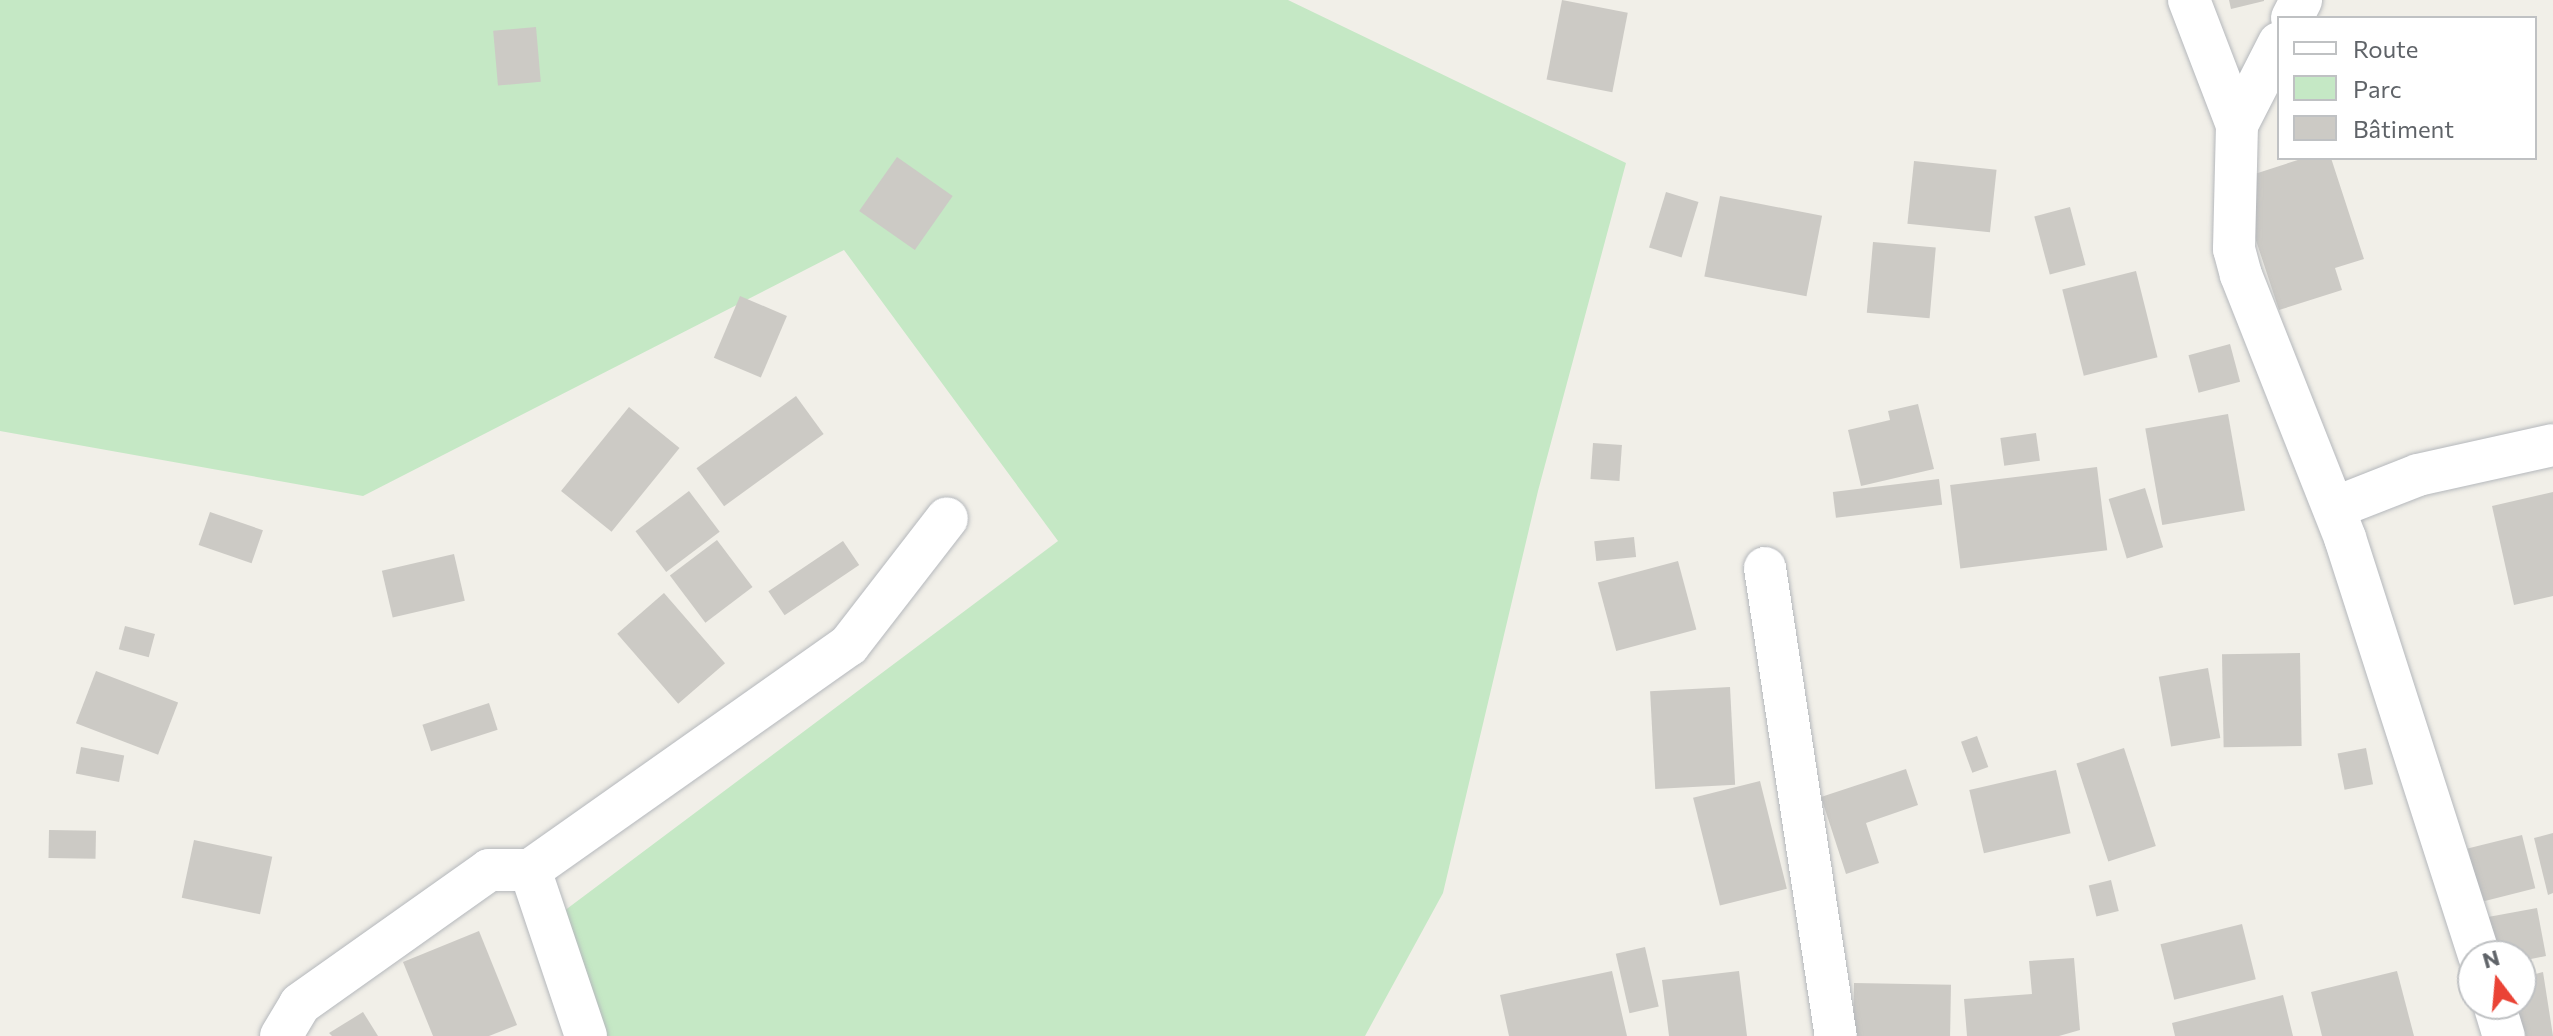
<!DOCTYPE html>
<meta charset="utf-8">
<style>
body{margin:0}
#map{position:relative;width:2553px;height:1036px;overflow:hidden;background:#f1efe8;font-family:Commissioner,sans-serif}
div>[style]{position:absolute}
.green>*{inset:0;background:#c5e8c5}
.building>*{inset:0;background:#cccac5;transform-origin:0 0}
.roads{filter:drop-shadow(0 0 2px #b5b8bc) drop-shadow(0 0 2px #b5b8bc)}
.street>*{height:42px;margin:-21px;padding:0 21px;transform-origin:21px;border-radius:21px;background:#fff}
span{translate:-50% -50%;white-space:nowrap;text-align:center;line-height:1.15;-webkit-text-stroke:6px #fff;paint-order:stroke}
.legend{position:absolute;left:2277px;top:16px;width:260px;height:144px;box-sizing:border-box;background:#fff;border:2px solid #bfc1c3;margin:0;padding:10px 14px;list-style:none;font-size:24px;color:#5f6368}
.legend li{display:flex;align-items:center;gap:16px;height:40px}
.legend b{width:40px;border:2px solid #bfc1c3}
.north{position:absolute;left:2457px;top:940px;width:80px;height:80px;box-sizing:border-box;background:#fff;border:2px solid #bfc1c3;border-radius:50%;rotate:344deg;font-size:22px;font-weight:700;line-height:32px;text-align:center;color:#5f6368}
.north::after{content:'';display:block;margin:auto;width:28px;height:36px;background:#ea4335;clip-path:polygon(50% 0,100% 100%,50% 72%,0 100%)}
</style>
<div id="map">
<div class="green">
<i style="clip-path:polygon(0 0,1288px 0,1626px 163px,1538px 491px,1443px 893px,1365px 1036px,588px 1036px,556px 917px,1058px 541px,844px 250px,363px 496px,0 431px)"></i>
</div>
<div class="building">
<i style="left:1562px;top:0;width:67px;height:81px;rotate:11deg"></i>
<i style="clip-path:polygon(2229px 0,2264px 0,2264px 1px,2231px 9px)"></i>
<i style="left:536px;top:27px;width:55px;height:43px;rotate:85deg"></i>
<i style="left:897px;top:157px;width:68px;height:66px;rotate:35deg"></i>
<i style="clip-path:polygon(2304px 158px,2331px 158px,2364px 259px,2335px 268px,2342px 290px,2279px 310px,2236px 180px)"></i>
<i style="left:1914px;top:161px;width:83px;height:63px;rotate:6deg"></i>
<i style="left:1666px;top:192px;width:34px;height:58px;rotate:17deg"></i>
<i style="left:1720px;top:196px;width:104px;height:82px;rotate:11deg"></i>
<i style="left:2070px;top:207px;width:60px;height:37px;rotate:75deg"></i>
<i style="left:1873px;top:242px;width:63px;height:71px;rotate:5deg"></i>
<i style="left:2136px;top:271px;width:89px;height:76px;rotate:76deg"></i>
<i style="left:740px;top:296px;width:51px;height:67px;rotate:23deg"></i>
<i style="left:2230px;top:344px;width:39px;height:43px;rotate:75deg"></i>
<i style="left:796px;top:396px;width:47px;height:123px;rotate:54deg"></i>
<i style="clip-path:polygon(1918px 404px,1934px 469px,1861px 486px,1848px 430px,1890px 420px,1888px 411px)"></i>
<i style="left:629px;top:407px;width:65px;height:108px;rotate:39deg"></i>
<i style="left:2228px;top:414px;width:98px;height:84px;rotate:80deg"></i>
<i style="left:2036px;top:433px;width:28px;height:36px;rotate:82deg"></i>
<i style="left:1593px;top:443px;width:29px;height:36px;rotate:4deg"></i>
<i style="left:2097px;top:467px;width:84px;height:148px;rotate:83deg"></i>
<i style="left:1939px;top:479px;width:26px;height:107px;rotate:83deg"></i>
<i style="left:2145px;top:488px;width:62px;height:38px;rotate:73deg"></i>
<i style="left:689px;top:491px;width:51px;height:67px;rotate:53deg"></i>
<i style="clip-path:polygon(2553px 492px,2553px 596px,2514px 605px,2492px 506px)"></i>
<i style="left:210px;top:512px;width:56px;height:35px;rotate:19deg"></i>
<i style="left:1634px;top:537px;width:20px;height:40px;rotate:84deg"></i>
<i style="left:717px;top:540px;width:59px;height:59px;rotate:53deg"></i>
<i style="left:843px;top:541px;width:29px;height:90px;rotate:56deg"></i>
<i style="left:454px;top:554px;width:48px;height:74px;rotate:77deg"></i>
<i style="left:1678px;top:561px;width:71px;height:83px;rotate:75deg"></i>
<i style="left:664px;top:593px;width:93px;height:62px;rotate:49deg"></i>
<i style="left:125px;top:626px;width:31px;height:24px;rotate:15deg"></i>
<i style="left:2300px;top:653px;width:93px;height:78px;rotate:89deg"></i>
<i style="left:2208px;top:668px;width:71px;height:50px;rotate:80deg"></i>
<i style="left:96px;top:671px;width:88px;height:56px;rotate:21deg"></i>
<i style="left:1730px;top:687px;width:98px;height:80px;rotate:87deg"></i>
<i style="left:489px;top:703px;width:28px;height:70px;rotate:72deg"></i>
<i style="left:1977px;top:736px;width:33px;height:17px;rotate:70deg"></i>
<i style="left:81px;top:747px;width:44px;height:27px;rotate:11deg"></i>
<i style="left:2124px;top:748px;width:103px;height:50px;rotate:72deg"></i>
<i style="left:2366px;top:748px;width:37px;height:29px;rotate:79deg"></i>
<i style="clip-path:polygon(1906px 769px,1918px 805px,1866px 823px,1879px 863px,1846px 874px,1821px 797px)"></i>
<i style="left:2056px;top:770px;width:65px;height:89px;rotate:77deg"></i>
<i style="left:1760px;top:781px;width:111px;height:69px;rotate:76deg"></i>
<i style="left:49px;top:830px;width:47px;height:28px;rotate:1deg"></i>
<i style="clip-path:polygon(2553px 833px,2553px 893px,2548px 895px,2534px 838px)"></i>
<i style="left:2522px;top:835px;width:55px;height:56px;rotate:76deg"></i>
<i style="left:194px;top:840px;width:80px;height:59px;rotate:12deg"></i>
<i style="left:2111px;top:880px;width:32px;height:23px;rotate:76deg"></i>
<i style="clip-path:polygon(2537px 908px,2546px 956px,2521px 961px,2521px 956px,2495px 956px,2488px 917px)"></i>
<i style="left:2242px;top:924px;width:57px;height:84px;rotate:76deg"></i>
<i style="clip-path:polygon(479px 931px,517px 1025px,489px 1036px,433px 1036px,403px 962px)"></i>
<i style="left:1645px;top:947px;width:61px;height:30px;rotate:77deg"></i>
<i style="clip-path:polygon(2074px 958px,2080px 1030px,2059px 1036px,1967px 1036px,1964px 999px,2032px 994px,2029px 961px)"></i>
<i style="clip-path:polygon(1612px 971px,1627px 1036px,1509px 1036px,1500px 995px)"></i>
<i style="clip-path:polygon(1739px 971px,1747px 1036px,1669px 1036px,1662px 980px)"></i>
<i style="clip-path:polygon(2397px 971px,2414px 1036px,2322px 1036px,2311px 992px)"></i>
<i style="clip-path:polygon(2543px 972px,2553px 1036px,2524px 1036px,2515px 1004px,2521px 1004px,2521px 978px)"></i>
<i style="left:1854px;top:983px;width:97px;height:53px;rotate:1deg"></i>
<i style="clip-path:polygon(2283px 995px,2293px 1036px,2175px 1036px,2172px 1023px)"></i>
<i style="clip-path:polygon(363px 1012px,378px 1036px,332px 1036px,329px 1033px)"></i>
</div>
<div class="roads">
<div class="street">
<i style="left:2189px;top:0;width:134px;rotate:69deg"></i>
<i style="left:2237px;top:125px;width:124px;rotate:91.4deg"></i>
<i style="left:2234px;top:249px;width:27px;rotate:75deg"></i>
<i style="left:2241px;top:275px;width:283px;rotate:68.4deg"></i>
<i style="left:2345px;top:538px;width:439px;rotate:72.2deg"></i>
<i style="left:2292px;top:18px;width:20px;rotate:-63deg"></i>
<i style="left:2237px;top:125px;width:92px;rotate:-62.9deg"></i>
<i style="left:2334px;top:508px;width:90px;rotate:-21.4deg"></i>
<i style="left:2418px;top:475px;width:138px;rotate:-12.5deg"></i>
<i style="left:1765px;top:568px;width:473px;rotate:81.4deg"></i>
<i style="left:2494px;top:1004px;width:34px;rotate:73deg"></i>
<i style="left:281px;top:1036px;width:37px;rotate:-59deg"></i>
<i style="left:300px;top:1004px;width:232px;rotate:-35.3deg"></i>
<i style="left:489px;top:870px;width:41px"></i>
<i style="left:586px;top:1036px;width:175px;rotate:-108.6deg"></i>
<i style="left:530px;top:870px;width:390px;rotate:-35.2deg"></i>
<i style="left:849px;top:645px;width:160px;rotate:-52.3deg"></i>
</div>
</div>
<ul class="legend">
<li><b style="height:10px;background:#fff"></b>Route</li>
<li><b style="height:22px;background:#c5e8c5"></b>Parc</li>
<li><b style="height:22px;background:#cccac5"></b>Bâtiment</li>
</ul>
<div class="north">N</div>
</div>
